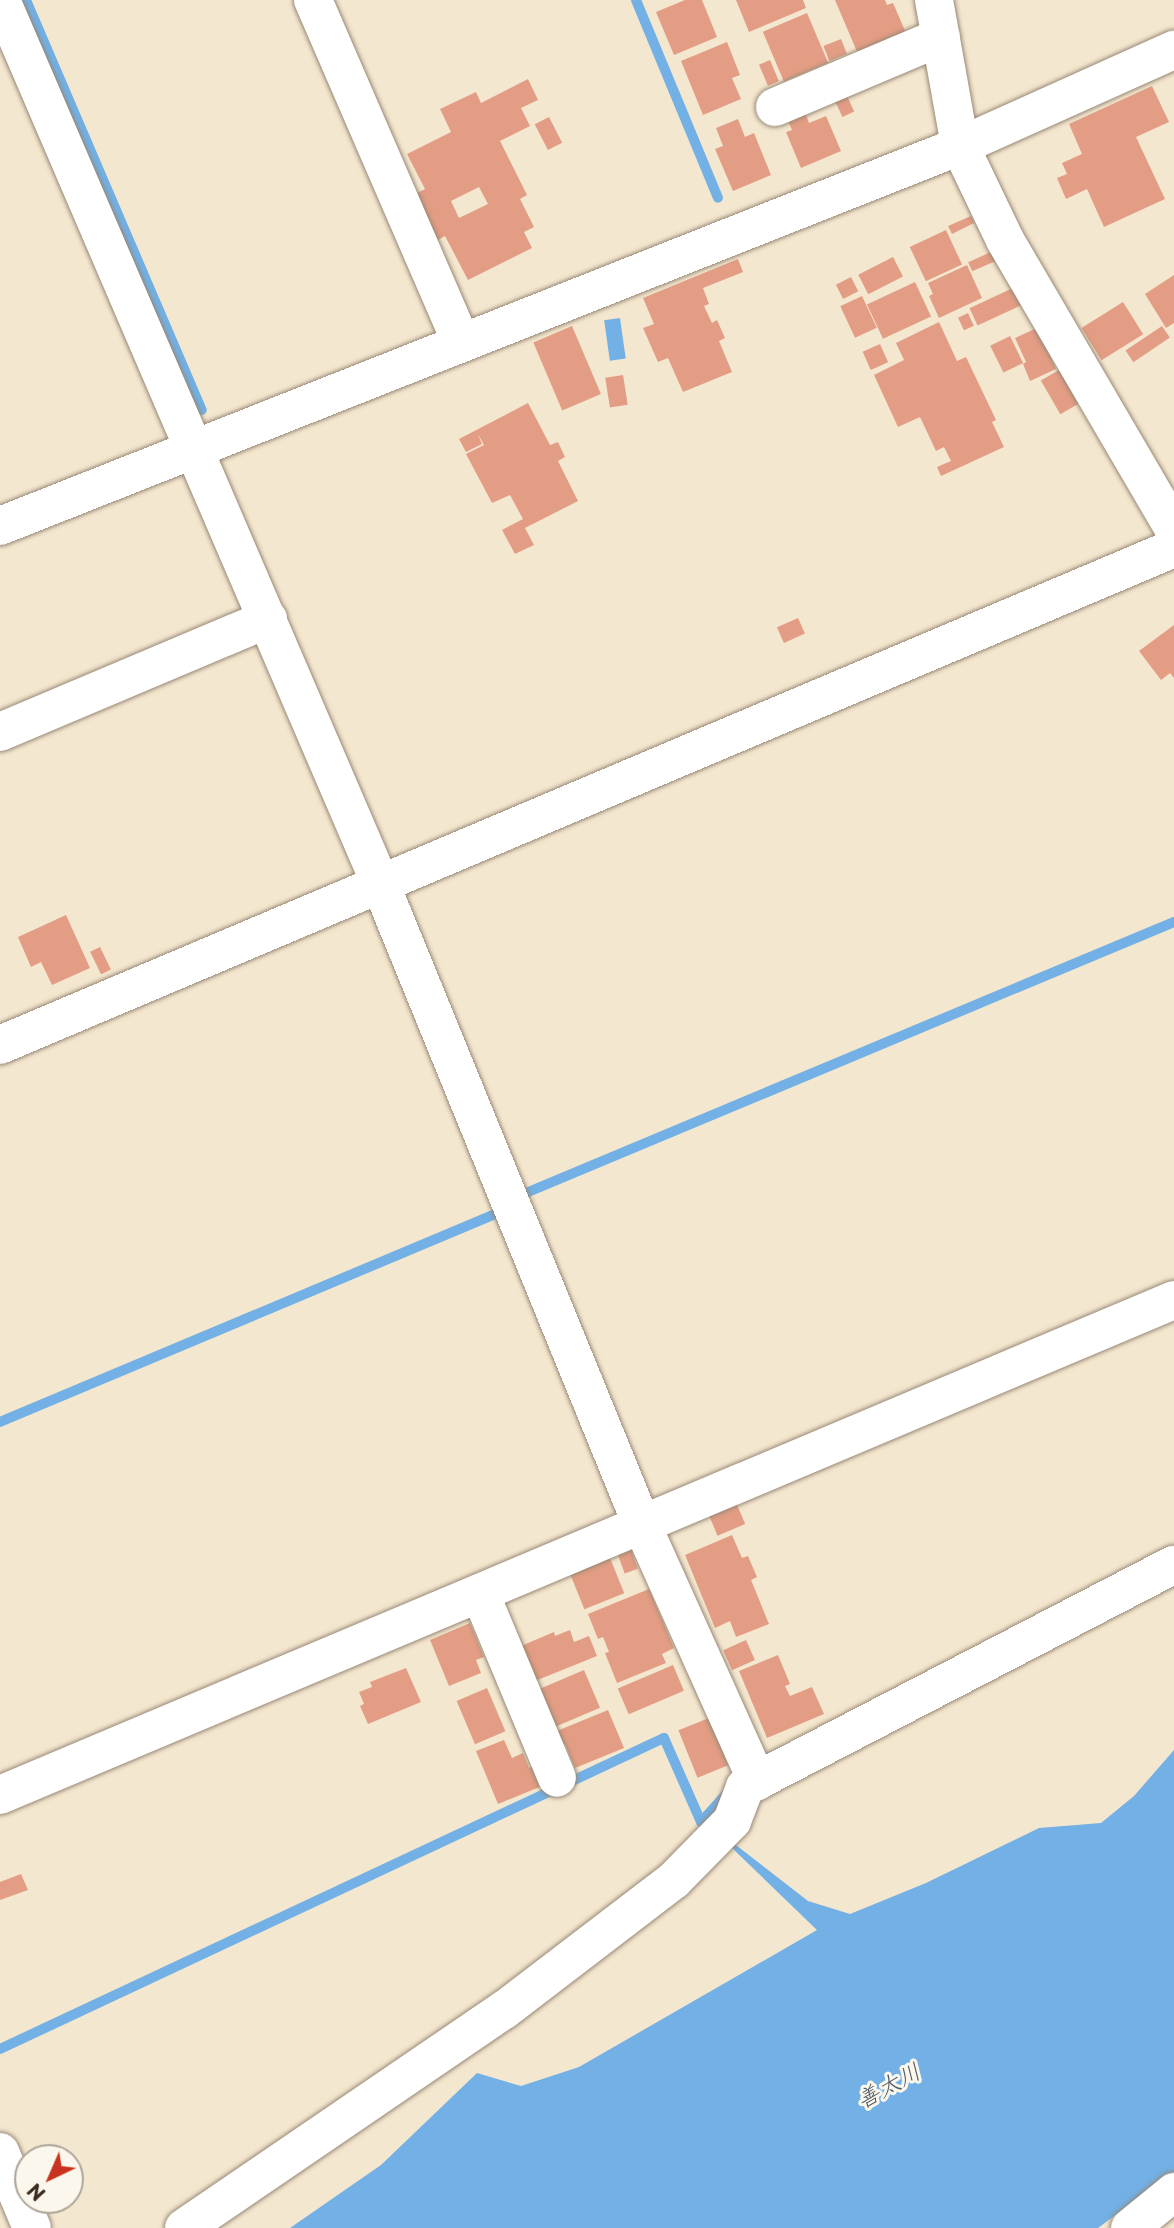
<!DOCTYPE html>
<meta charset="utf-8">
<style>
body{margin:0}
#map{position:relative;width:1174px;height:2228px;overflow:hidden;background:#f4e7cf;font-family:"Playpen Sans","Klee One",sans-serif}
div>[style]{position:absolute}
.water>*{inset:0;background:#72b0e5;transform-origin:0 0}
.stream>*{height:10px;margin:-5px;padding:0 5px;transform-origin:5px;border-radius:5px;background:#72b0e5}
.building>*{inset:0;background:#e39d84;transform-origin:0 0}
.roads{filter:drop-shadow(0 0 2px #988876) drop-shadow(0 0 2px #988876)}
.minor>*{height:38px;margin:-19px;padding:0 19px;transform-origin:19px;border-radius:19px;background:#fff}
span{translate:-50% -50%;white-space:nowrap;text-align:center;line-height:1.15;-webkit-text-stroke:6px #fbf7ec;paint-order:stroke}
.water-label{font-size:23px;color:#4e5964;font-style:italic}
.north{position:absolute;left:14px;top:2144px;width:70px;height:70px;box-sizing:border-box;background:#fbf7ec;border:2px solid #aea59a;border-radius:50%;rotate:224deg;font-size:19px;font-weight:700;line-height:28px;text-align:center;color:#3b2a1e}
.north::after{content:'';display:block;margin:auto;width:24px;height:32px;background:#c8321e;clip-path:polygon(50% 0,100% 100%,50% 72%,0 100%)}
</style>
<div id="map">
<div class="water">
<i style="left:620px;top:318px;width:41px;height:16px;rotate:82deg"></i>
<i style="clip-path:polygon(1174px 1750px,1174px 2172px,1098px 2228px,290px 2228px,381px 2165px,477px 2073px,521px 2086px,579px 2067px,817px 1930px,730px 1846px,732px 1842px,808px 1901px,850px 1914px,926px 1883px,1039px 1828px,1101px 1823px,1134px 1796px)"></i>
</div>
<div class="stream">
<i style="left:26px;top:0;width:446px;rotate:66.8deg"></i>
<i style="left:636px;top:0;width:214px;rotate:67.5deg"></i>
<i style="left:521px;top:1195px;width:708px;rotate:-22.69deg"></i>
<i style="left:0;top:1422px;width:542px;rotate:-22.78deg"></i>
<i style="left:0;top:2049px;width:733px;rotate:-25.1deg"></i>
<i style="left:664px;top:1738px;width:92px;rotate:66.2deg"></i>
<i style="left:701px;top:1822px;width:40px;rotate:-48deg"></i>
</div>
<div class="building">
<i style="clip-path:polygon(685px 0,702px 0,717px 37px,674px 55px,656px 12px)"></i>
<i style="clip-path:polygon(736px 0,803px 0,806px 8px,749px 32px)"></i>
<i style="clip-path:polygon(835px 0,885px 0,887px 5px,893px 3px,906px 33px,858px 54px)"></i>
<i style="left:807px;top:13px;width:54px;height:48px;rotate:67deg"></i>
<i style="left:841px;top:39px;width:16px;height:19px;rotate:68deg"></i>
<i style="clip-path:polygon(727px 42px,740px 75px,732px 78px,741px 99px,703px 115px,681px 61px)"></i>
<i style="left:770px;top:60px;width:23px;height:12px;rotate:67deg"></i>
<i style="clip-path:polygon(evenodd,528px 79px,538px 100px,521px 108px,530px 126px,500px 141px,527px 195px,520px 199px,534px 227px,524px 232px,532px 248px,468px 280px,445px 236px,438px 240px,415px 194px,425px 189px,407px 154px,451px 132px,440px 109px,476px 92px,481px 103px,528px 79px,479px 187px,488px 204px,459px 218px,451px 201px,479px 187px)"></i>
<i style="clip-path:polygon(1152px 86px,1169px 122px,1136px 137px,1165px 199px,1104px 227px,1087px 189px,1066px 199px,1057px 178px,1067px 174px,1062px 163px,1082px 154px,1069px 124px)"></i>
<i style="left:847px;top:96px;width:17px;height:13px;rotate:65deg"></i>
<i style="clip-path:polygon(805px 112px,809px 123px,826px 116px,841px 151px,801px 168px,786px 132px,792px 130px,787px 119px)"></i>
<i style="left:549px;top:117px;width:29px;height:16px;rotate:63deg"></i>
<i style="clip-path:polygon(738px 119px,745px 137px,754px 133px,771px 175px,733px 191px,715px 149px,723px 146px,716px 128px)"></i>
<i style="clip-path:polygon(971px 216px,974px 223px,952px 234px,948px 226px)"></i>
<i style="left:946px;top:230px;width:38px;height:40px;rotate:65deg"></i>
<i style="left:991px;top:252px;width:10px;height:25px;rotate:66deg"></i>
<i style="left:893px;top:257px;width:22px;height:39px;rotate:63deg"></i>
<i style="clip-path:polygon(738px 259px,743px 272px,703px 288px,709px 304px,704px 306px,712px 323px,717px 320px,725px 338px,719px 341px,732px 372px,683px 392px,668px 358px,658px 362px,643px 328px,654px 324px,643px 298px)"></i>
<i style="clip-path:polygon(967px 265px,982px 298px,939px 318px,929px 296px,933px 294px,928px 283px)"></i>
<i style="clip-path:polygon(1174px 275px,1174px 323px,1166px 328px,1145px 294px)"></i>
<i style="left:851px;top:277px;width:16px;height:17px;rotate:63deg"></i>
<i style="left:915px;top:282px;width:38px;height:53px;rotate:65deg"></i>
<i style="left:1013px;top:288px;width:19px;height:48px;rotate:65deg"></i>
<i style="left:862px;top:296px;width:35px;height:24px;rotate:65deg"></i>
<i style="left:1123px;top:302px;width:38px;height:49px;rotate:58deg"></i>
<i style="left:968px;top:313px;width:14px;height:11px;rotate:65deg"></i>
<i style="clip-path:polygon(939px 322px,957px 361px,966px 357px,996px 420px,992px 422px,1004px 447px,941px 476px,937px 467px,951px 461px,944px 447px,936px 451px,920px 417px,898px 427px,874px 375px,904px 360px,896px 343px)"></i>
<i style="left:572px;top:326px;width:74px;height:42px;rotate:67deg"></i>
<i style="left:1162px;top:326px;width:14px;height:44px;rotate:56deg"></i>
<i style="clip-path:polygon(1037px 328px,1056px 369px,1030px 381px,1023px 364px,1026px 362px,1015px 338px)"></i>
<i style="left:1010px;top:336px;width:30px;height:22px;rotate:64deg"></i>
<i style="left:880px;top:344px;width:20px;height:19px;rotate:66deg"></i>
<i style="left:1059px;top:370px;width:39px;height:21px;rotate:60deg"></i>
<i style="left:623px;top:375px;width:30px;height:18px;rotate:81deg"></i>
<i style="clip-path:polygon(528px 403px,550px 445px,558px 442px,565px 457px,558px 461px,578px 501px,525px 528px,534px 545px,515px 554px,502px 530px,523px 519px,510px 495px,492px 503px,466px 454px,484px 445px,478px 434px,482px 444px,466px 452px,459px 439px)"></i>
<i style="left:798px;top:618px;width:17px;height:23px;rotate:66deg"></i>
<i style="clip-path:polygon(1174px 625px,1174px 678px,1170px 673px,1161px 680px,1139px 651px)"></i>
<i style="clip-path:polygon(66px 915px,90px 968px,52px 985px,41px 962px,31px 967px,18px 937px)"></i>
<i style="left:100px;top:947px;width:25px;height:11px;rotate:64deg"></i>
<i style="left:735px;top:1500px;width:26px;height:30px;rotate:67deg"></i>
<i style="clip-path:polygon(732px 1535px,742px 1558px,748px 1556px,757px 1577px,751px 1580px,769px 1624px,736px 1637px,730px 1621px,715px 1628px,685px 1555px)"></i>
<i style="left:631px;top:1550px;width:20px;height:14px;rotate:70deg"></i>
<i style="left:610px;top:1558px;width:38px;height:43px;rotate:68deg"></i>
<i style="clip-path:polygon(649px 1589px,674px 1648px,662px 1654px,666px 1663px,617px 1683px,605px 1653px,609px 1652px,603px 1637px,598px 1639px,588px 1614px)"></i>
<i style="clip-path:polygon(470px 1623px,484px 1657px,476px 1660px,481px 1673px,449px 1686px,430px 1640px)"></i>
<i style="clip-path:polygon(570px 1630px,574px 1642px,589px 1636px,597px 1656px,535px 1681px,521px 1646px,554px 1632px,555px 1636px)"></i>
<i style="left:746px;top:1640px;width:22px;height:25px;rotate:66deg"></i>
<i style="clip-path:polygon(778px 1655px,790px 1684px,785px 1686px,790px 1696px,812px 1687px,824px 1714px,767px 1738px,739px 1671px)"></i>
<i style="left:673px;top:1665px;width:28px;height:60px;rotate:67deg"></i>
<i style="clip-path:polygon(406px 1668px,421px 1702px,368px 1724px,360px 1706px,364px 1704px,359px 1692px,372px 1687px,370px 1682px)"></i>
<i style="left:584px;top:1670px;width:41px;height:51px;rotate:67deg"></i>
<i style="left:487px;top:1688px;width:47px;height:33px;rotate:67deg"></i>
<i style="clip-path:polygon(608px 1710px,624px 1748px,575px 1768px,565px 1744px,558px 1747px,552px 1733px)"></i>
<i style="left:709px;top:1718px;width:51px;height:33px;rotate:68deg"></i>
<i style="clip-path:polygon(504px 1740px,512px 1758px,523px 1753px,529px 1768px,534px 1766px,542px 1786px,498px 1804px,476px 1751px)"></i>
<i style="clip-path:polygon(21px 1874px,28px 1890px,0 1900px,0 1882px)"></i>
</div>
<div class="roads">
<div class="minor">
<i style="left:1px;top:0;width:961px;rotate:66.77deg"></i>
<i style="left:380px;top:883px;width:693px;rotate:67.8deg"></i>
<i style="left:642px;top:1525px;width:281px;rotate:65.8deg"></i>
<i style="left:313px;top:0;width:373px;rotate:66.6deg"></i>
<i style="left:934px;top:0;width:148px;rotate:79.9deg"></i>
<i style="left:960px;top:146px;width:104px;rotate:64.4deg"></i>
<i style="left:1005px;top:240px;width:335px;rotate:59.7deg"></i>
<i style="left:775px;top:107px;width:180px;rotate:-22.9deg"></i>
<i style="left:0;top:526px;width:1032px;rotate:-21.6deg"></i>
<i style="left:960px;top:146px;width:235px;rotate:-24.2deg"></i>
<i style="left:0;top:732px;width:291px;rotate:-22.9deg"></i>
<i style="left:0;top:1045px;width:1275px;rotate:-22.94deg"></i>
<i style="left:480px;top:1593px;width:200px;rotate:67.4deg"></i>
<i style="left:0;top:1795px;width:1274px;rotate:-22.86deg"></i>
<i style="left:0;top:2152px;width:82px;rotate:67.2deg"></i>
<i style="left:184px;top:2228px;width:387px;rotate:-34.3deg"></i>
<i style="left:504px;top:2010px;width:214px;rotate:-37.4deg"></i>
<i style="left:674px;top:1880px;width:83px;rotate:-45.5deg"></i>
<i style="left:732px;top:1821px;width:36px;rotate:-69deg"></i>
<i style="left:745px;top:1787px;width:483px;rotate:-27.4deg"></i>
<i style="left:1130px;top:2228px;width:57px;rotate:-39.3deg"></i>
</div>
</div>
<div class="water-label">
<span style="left:888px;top:2085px;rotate:-28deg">善太川</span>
</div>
<div class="north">N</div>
</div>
